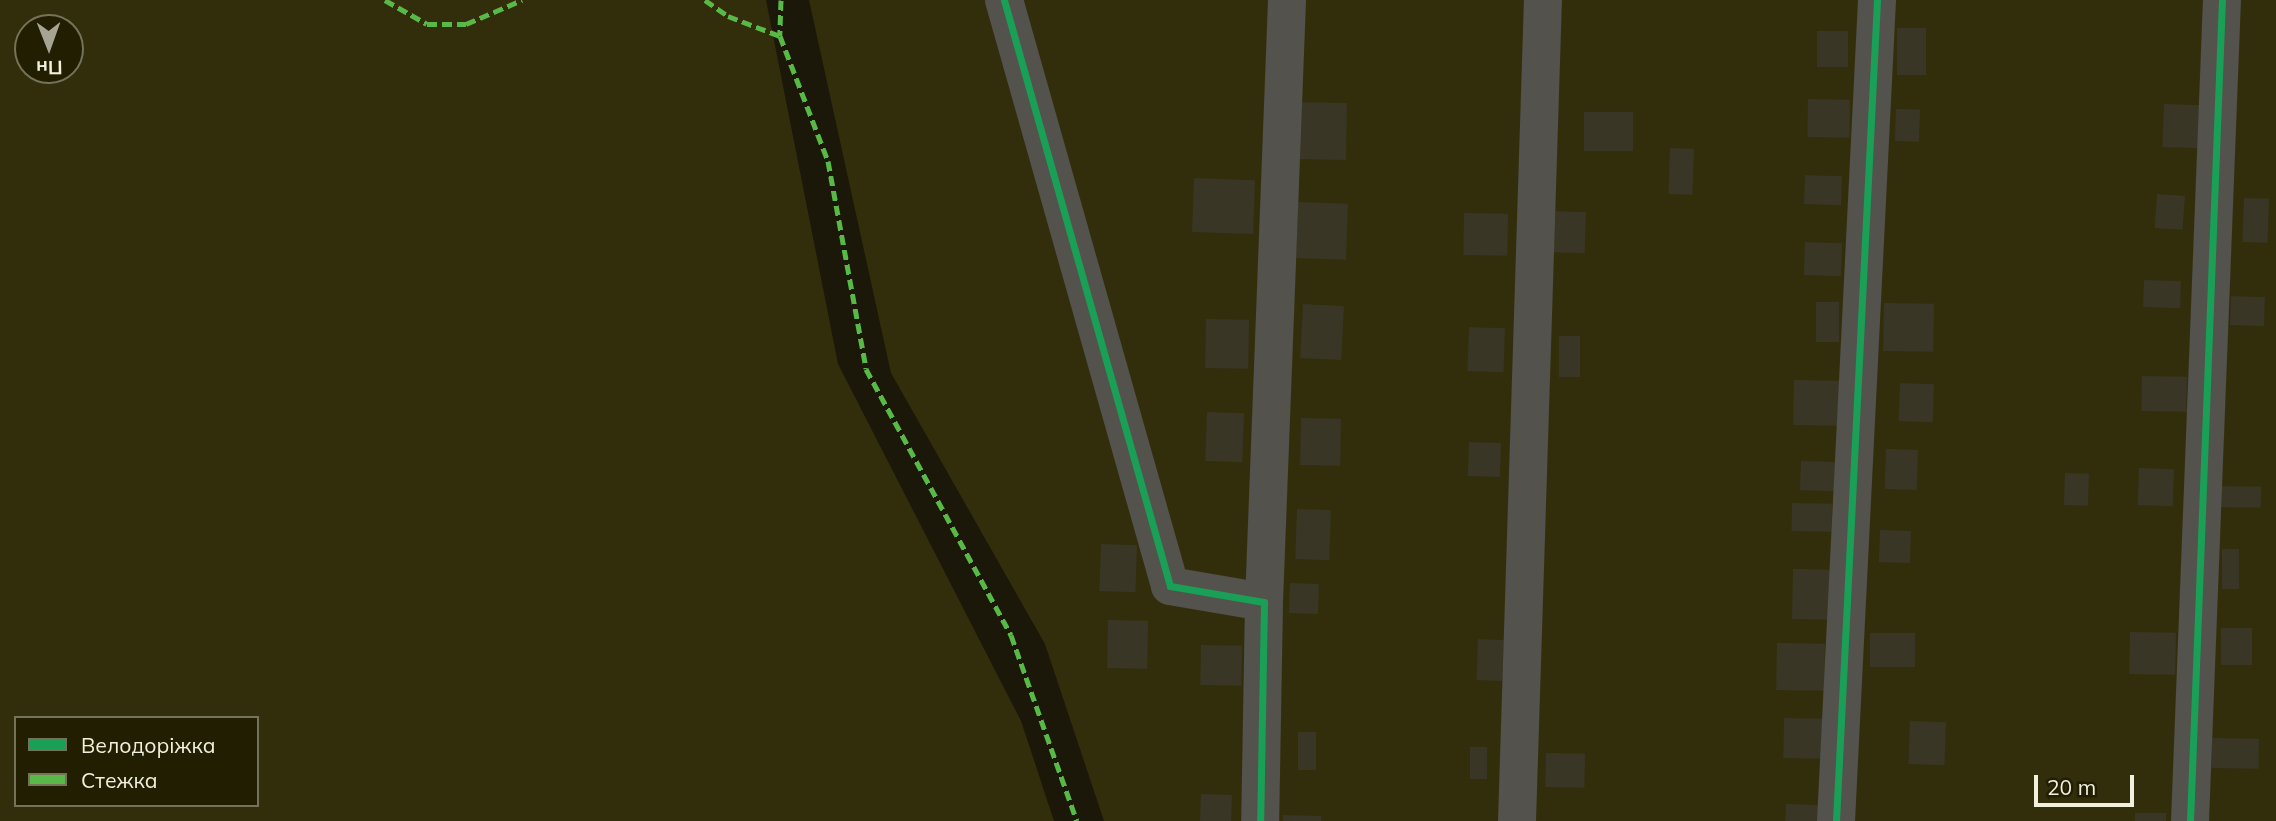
<!DOCTYPE html>
<meta charset="utf-8">
<style>
body{margin:0}
#map{position:relative;width:2276px;height:821px;overflow:hidden;background:#1b1809;font-family:Mulish,sans-serif}
div>[style]{position:absolute}
.green>*{inset:0;background:#322e0c}
.building>*{inset:0;background:#393625;transform-origin:0 0}
.minor>*{height:38px;margin:-19px;padding:0 19px;transform-origin:19px;border-radius:19px;background:#53524c}
.quiet>*{height:5px;margin-top:-2.5px;transform-origin:0;background:repeating-linear-gradient(90deg,#58b947 0 10px,transparent 0 15px)}
.cycleway>*{height:7px;margin:-3.5px;padding:0 3.5px;transform-origin:3.5px;border-radius:3.5px;background:#1a9f57}
span{translate:-50% -50%;white-space:nowrap;text-align:center;line-height:1.15;-webkit-text-stroke:7px #221e02;paint-order:stroke}
.legend{position:absolute;left:14px;top:716px;width:245px;height:91px;box-sizing:border-box;background:#221e02;border:2px solid #75725a;margin:0;padding:9px 12px;list-style:none;font-size:21px;color:#f1efde}
.legend li{display:flex;align-items:center;gap:14px;height:35px}
.legend b{width:35px;border:2px solid #75725a}
.north{position:absolute;left:14px;top:14px;width:70px;height:70px;box-sizing:border-box;background:#221e02;border:2px solid #75725a;border-radius:50%;rotate:179deg;font-size:19px;font-weight:700;line-height:28px;text-align:center;color:#f1efde}
.north::after{content:'';display:block;margin:auto;width:24px;height:32px;background:#a6a493;clip-path:polygon(50% 0,100% 100%,50% 72%,0 100%)}
.scale{position:absolute;left:2034px;top:775px;width:100px;height:32px;box-sizing:border-box;border:4px solid #f1efde;border-top:0;padding-left:9px;font-size:21px;line-height:24px;white-space:nowrap;color:#f1efde;-webkit-text-stroke:5px #221e02;paint-order:stroke}
</style>
<div id="map">
<div class="green">
<i style="clip-path:polygon(evenodd,0 0,766px 0,838px 364px,1021px 721px,1054px 821px,0 821px,0 0,28px 28px,70px 28px,70px 70px,28px 70px,28px 28px,0 0,16px 718px,257px 718px,257px 805px,16px 805px,16px 718px)"></i>
<i style="clip-path:polygon(809px 0,2276px 0,2276px 821px,1104px 821px,1045px 644px,891px 373px)"></i>
</div>
<div class="building">
<i style="left:1897px;top:28px;width:29px;height:47px"></i>
<i style="left:1817px;top:31px;width:31px;height:36px"></i>
<i style="left:1808px;top:99px;width:42px;height:38px;rotate:1deg"></i>
<i style="left:1294px;top:102px;width:53px;height:57px;rotate:1deg"></i>
<i style="left:2164px;top:104px;width:38px;height:43px;rotate:2deg"></i>
<i style="left:1896px;top:109px;width:24px;height:32px;rotate:2deg"></i>
<i style="left:1584px;top:112px;width:49px;height:39px"></i>
<i style="left:1670px;top:148px;width:24px;height:46px;rotate:2deg"></i>
<i style="left:1805px;top:175px;width:37px;height:29px;rotate:2deg"></i>
<i style="left:1194px;top:178px;width:61px;height:54px;rotate:2deg"></i>
<i style="left:2157px;top:194px;width:28px;height:34px;rotate:4deg"></i>
<i style="left:2244px;top:198px;width:25px;height:44px;rotate:2deg"></i>
<i style="left:1298px;top:202px;width:50px;height:56px;rotate:2deg"></i>
<i style="left:1551px;top:211px;width:35px;height:41px;rotate:2deg"></i>
<i style="left:1464px;top:213px;width:44px;height:42px;rotate:1deg"></i>
<i style="left:1805px;top:242px;width:37px;height:33px;rotate:2deg"></i>
<i style="left:2144px;top:280px;width:37px;height:27px;rotate:2deg"></i>
<i style="left:2231px;top:296px;width:34px;height:29px;rotate:2deg"></i>
<i style="left:1816px;top:302px;width:23px;height:40px"></i>
<i style="left:1884px;top:303px;width:50px;height:48px;rotate:1deg"></i>
<i style="left:1303px;top:304px;width:41px;height:54px;rotate:3deg"></i>
<i style="left:1206px;top:319px;width:43px;height:49px;rotate:1deg"></i>
<i style="left:1469px;top:327px;width:36px;height:44px;rotate:2deg"></i>
<i style="left:1559px;top:336px;width:21px;height:41px"></i>
<i style="left:2142px;top:376px;width:45px;height:35px;rotate:1deg"></i>
<i style="left:1794px;top:380px;width:46px;height:45px;rotate:1deg"></i>
<i style="left:1900px;top:383px;width:34px;height:38px;rotate:2deg"></i>
<i style="left:1207px;top:412px;width:37px;height:49px;rotate:2deg"></i>
<i style="left:1301px;top:418px;width:40px;height:47px;rotate:1deg"></i>
<i style="left:1469px;top:442px;width:32px;height:34px;rotate:2deg"></i>
<i style="left:1886px;top:449px;width:32px;height:40px;rotate:2deg"></i>
<i style="left:1801px;top:461px;width:34px;height:29px;rotate:2deg"></i>
<i style="left:2139px;top:468px;width:35px;height:37px;rotate:2deg"></i>
<i style="left:2065px;top:473px;width:24px;height:32px;rotate:2deg"></i>
<i style="left:2213px;top:486px;width:48px;height:21px;rotate:1deg"></i>
<i style="left:1792px;top:503px;width:40px;height:28px;rotate:1deg"></i>
<i style="left:1297px;top:509px;width:34px;height:50px;rotate:2deg"></i>
<i style="left:1880px;top:530px;width:31px;height:32px;rotate:2deg"></i>
<i style="left:1101px;top:544px;width:36px;height:47px;rotate:2deg"></i>
<i style="left:2222px;top:549px;width:17px;height:40px"></i>
<i style="left:1793px;top:569px;width:42px;height:50px;rotate:1deg"></i>
<i style="left:1290px;top:583px;width:29px;height:30px;rotate:2deg"></i>
<i style="left:1108px;top:620px;width:40px;height:48px;rotate:1deg"></i>
<i style="left:2221px;top:628px;width:31px;height:37px"></i>
<i style="left:2130px;top:632px;width:46px;height:42px;rotate:1deg"></i>
<i style="left:1870px;top:633px;width:45px;height:34px"></i>
<i style="left:1478px;top:639px;width:26px;height:41px;rotate:2deg"></i>
<i style="left:1777px;top:643px;width:48px;height:47px;rotate:1deg"></i>
<i style="left:1201px;top:645px;width:41px;height:40px;rotate:1deg"></i>
<i style="left:1784px;top:718px;width:41px;height:40px;rotate:1deg"></i>
<i style="left:1910px;top:721px;width:36px;height:43px;rotate:2deg"></i>
<i style="left:1298px;top:732px;width:18px;height:38px"></i>
<i style="left:2212px;top:738px;width:47px;height:30px;rotate:1deg"></i>
<i style="left:1470px;top:747px;width:17px;height:32px"></i>
<i style="left:1546px;top:753px;width:39px;height:34px;rotate:1deg"></i>
<i style="left:1201px;top:794px;width:31px;height:27px;rotate:2deg"></i>
<i style="left:1786px;top:804px;width:32px;height:17px;rotate:2deg"></i>
<i style="left:2135px;top:813px;width:31px;height:8px"></i>
<i style="clip-path:polygon(1283px 815px,1321px 816px,1321px 821px,1283px 821px)"></i>
</div>
<div class="minor">
<i style="left:1004px;top:0;width:609px;rotate:74.18deg"></i>
<i style="left:1170px;top:586px;width:95px;rotate:9.7deg"></i>
<i style="left:1264px;top:602px;width:219px;rotate:91deg"></i>
<i style="left:1264px;top:602px;width:602px;rotate:-87.81deg"></i>
<i style="left:1517px;top:821px;width:821px;rotate:-88.19deg"></i>
<i style="left:1836px;top:821px;width:822px;rotate:-87.14deg"></i>
<i style="left:2190px;top:821px;width:822px;rotate:-87.77deg"></i>
</div>
<div class="quiet">
<i style="left:385px;top:0;width:48px;rotate:29.7deg"></i>
<i style="left:427px;top:24px;width:39px"></i>
<i style="left:466px;top:24px;width:61px;rotate:-23.2deg"></i>
<i style="left:705px;top:0;width:28px;rotate:35deg"></i>
<i style="left:728px;top:16px;width:56px;rotate:21deg"></i>
<i style="left:781px;top:0;width:36px;rotate:92deg"></i>
<i style="left:780px;top:36px;width:134px;rotate:69deg"></i>
<i style="left:828px;top:161px;width:211px;rotate:79.6deg"></i>
<i style="left:866px;top:369px;width:303px;rotate:61.4deg"></i>
<i style="left:1011px;top:635px;width:197px;rotate:70.5deg"></i>
</div>
<div class="cycleway">
<i style="left:1004px;top:0;width:609px;rotate:74.18deg"></i>
<i style="left:1170px;top:586px;width:95px;rotate:9.7deg"></i>
<i style="left:1264px;top:602px;width:219px;rotate:91deg"></i>
<i style="left:1836px;top:821px;width:822px;rotate:-87.14deg"></i>
<i style="left:2190px;top:821px;width:822px;rotate:-87.77deg"></i>
</div>
<ul class="legend">
<li><b style="height:9px;background:#1a9f57"></b>Велодоріжка</li>
<li><b style="height:9px;background:#58b947"></b>Стежка</li>
</ul>
<div class="north">Пн</div>
<div class="scale">20 m</div>
</div>
